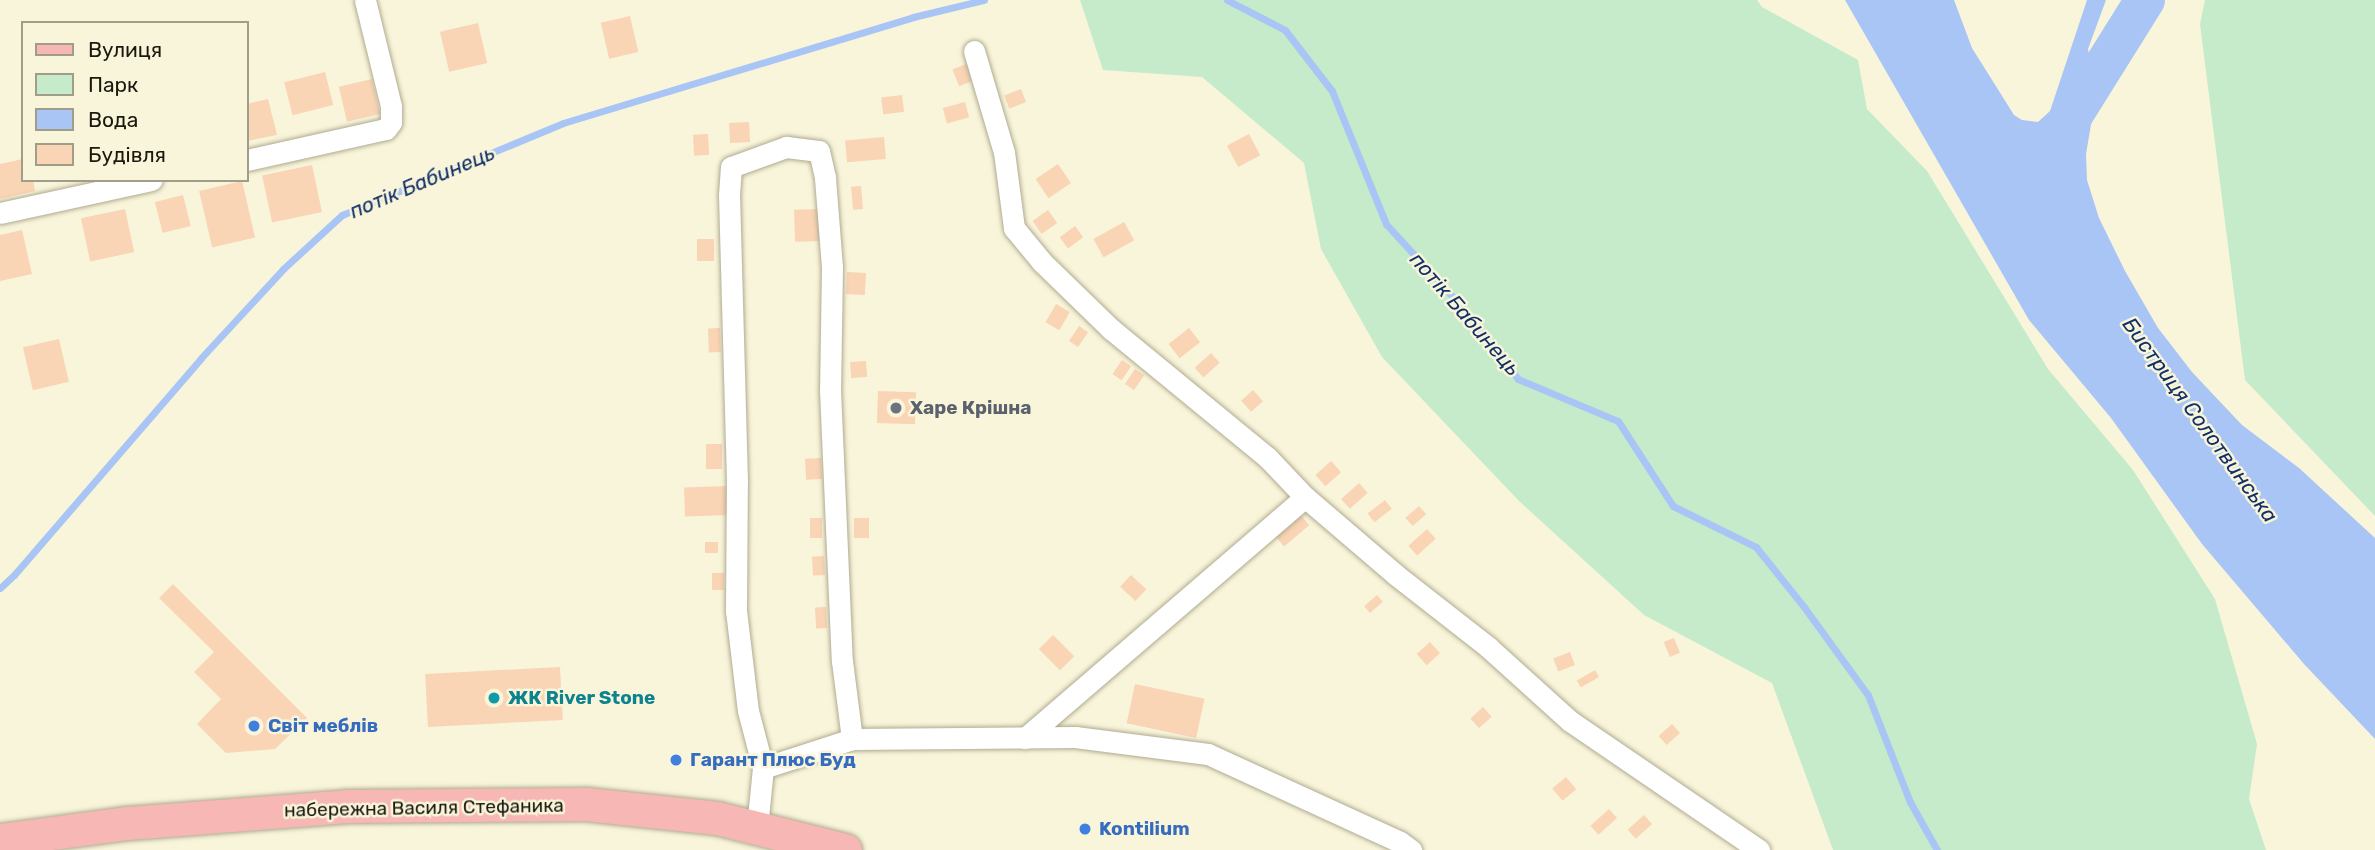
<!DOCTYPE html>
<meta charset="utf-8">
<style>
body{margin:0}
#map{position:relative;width:2375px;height:850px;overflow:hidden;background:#f9f5da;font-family:Rubik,sans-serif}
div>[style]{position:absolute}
.green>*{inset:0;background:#c5ebcb}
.water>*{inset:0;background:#a9c5f5}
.stream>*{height:7px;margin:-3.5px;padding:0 3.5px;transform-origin:3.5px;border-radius:3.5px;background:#a9c5f5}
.river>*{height:40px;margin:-20px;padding:0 20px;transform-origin:20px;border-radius:20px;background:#a9c5f5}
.building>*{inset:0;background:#f9d4b5;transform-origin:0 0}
.roads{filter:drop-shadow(0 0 2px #afab92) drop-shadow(0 0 2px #afab92)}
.street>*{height:21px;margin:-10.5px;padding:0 10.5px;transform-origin:10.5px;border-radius:10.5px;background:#fff}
.primary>*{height:33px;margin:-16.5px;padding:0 16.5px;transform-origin:16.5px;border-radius:16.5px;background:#f7b7b5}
.dots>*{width:19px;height:19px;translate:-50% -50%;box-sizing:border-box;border:4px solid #f9f5da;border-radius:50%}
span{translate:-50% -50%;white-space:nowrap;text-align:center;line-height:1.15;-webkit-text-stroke:5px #f9f5da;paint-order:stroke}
.worship-label{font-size:19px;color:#5b616d;font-weight:700}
.left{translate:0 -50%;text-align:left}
.culture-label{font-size:19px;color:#0d838f;font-weight:700}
.shop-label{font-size:19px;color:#366cbe;font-weight:700}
.street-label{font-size:19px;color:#1a180f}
.water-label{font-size:21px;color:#113067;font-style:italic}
.legend{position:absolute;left:21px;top:21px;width:228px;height:161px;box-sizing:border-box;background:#f9f5da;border:2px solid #a09d89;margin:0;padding:9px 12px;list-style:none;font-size:21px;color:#1a180f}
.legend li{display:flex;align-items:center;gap:14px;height:35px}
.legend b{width:35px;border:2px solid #a09d89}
</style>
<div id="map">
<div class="green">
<i style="clip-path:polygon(1080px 0,1757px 0,1762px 7px,1858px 60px,1867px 109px,1927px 171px,2048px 369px,2133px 470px,2215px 599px,2257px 744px,2249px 799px,2266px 850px,1833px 850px,1772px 683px,1644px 615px,1519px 501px,1382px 357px,1321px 249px,1304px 163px,1202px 77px,1103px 70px)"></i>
<i style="clip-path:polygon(2205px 0,2375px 0,2375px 516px,2245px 380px,2200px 24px)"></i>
</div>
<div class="water">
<i style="clip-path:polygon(1845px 0,1954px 0,1972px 48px,2014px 115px,2022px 120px,2038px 122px,2050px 111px,2087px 0,2106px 0,2088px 49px,2096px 95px,2086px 154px,2087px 180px,2099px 218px,2125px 271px,2158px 328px,2192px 372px,2242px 425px,2299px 468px,2375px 538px,2375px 739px,2304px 664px,2202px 544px,2111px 418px,2029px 320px)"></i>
</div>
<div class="stream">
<i style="left:1227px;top:0;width:65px;rotate:27.3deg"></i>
<i style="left:1285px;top:30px;width:77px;rotate:52.4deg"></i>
<i style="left:1332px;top:91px;width:144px;rotate:67.9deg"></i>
<i style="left:1386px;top:224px;width:113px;rotate:47.5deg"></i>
<i style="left:1462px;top:307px;width:91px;rotate:52.1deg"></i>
<i style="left:1518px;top:379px;width:108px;rotate:22.8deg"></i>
<i style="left:1618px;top:421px;width:101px;rotate:57.1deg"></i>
<i style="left:1673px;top:506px;width:93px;rotate:26.3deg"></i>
<i style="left:1756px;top:547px;width:77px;rotate:51.3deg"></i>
<i style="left:1804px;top:607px;width:109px;rotate:54deg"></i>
<i style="left:1868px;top:695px;width:115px;rotate:68.6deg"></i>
<i style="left:1910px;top:802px;width:55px;rotate:60.6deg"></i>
<i style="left:0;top:588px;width:19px;rotate:-43deg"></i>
<i style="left:14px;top:575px;width:286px;rotate:-49.2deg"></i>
<i style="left:201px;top:358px;width:121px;rotate:-47.3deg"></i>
<i style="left:283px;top:269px;width:80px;rotate:-42.5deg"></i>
<i style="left:342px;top:215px;width:239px;rotate:-22.6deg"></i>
<i style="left:563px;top:123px;width:366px;rotate:-16.8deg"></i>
<i style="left:913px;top:17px;width:73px;rotate:-13.5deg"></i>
</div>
<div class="river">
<i style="left:2065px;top:128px;width:151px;rotate:-58deg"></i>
</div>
<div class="building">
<i style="left:630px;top:16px;width:37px;height:30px;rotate:77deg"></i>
<i style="left:478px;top:23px;width:41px;height:39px;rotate:77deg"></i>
<i style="left:971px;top:62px;width:18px;height:20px;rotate:68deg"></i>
<i style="left:325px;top:72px;width:34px;height:42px;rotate:76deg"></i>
<i style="left:372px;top:79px;width:36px;height:34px;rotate:77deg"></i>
<i style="left:1021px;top:89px;width:14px;height:18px;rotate:69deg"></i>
<i style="left:902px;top:95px;width:17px;height:21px;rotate:83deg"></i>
<i style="clip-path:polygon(268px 99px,277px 135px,247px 141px,247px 104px)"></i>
<i style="left:965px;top:102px;width:16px;height:23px;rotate:75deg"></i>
<i style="left:749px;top:122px;width:20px;height:20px;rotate:87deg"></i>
<i style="left:708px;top:134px;width:21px;height:15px;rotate:87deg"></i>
<i style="left:1249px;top:134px;width:24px;height:25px;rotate:62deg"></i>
<i style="left:884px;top:137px;width:22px;height:39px;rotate:85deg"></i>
<i style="clip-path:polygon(23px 159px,23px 180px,33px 180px,35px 191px,0 199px,0 164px)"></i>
<i style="left:1058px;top:164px;width:23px;height:27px;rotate:56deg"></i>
<i style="left:312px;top:165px;width:48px;height:51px;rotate:78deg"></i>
<i style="left:242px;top:181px;width:58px;height:44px;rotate:77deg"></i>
<i style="left:861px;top:186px;width:23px;height:10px;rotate:85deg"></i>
<i style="left:183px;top:195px;width:32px;height:29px;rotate:76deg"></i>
<i style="left:125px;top:209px;width:44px;height:45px;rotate:78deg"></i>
<i style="left:819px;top:209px;width:32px;height:25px;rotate:88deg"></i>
<i style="left:1048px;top:210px;width:16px;height:19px;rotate:55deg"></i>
<i style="left:1124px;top:222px;width:21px;height:35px;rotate:61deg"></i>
<i style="left:1075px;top:226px;width:14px;height:19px;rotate:54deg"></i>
<i style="clip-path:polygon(22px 230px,32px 274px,0 281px,0 235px)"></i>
<i style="left:714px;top:239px;width:22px;height:17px;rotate:90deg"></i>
<i style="left:847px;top:272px;width:19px;height:22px;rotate:3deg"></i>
<i style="left:1056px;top:304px;width:16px;height:21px;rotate:30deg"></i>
<i style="left:1079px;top:326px;width:11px;height:18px;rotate:34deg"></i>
<i style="left:720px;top:328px;width:24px;height:12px;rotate:88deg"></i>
<i style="left:1189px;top:328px;width:18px;height:26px;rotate:52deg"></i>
<i style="left:59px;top:339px;width:44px;height:37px;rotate:77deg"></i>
<i style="left:1211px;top:353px;width:13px;height:22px;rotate:48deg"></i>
<i style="left:1122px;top:360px;width:11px;height:17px;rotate:34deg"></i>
<i style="left:866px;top:361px;width:16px;height:16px;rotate:86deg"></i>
<i style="left:1135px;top:369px;width:11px;height:18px;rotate:34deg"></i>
<i style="left:1253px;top:390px;width:15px;height:16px;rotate:48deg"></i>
<i style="left:878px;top:391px;width:38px;height:32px;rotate:2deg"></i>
<i style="left:706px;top:444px;width:16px;height:25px"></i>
<i style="left:821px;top:458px;width:21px;height:16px;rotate:87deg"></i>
<i style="left:1331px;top:461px;width:15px;height:21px;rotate:48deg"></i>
<i style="left:1359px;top:483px;width:13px;height:24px;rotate:48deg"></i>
<i style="left:727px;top:486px;width:29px;height:43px;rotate:88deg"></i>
<i style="left:1385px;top:500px;width:11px;height:22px;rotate:52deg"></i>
<i style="left:1419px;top:506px;width:11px;height:18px;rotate:49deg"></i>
<i style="left:1299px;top:513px;width:16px;height:33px;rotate:50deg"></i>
<i style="left:810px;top:518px;width:12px;height:20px"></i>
<i style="left:854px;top:518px;width:15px;height:20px"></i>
<i style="left:1427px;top:529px;width:13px;height:25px;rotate:48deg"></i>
<i style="left:718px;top:542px;width:11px;height:13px;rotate:90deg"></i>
<i style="left:824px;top:556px;width:19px;height:12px;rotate:87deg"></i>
<i style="left:712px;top:573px;width:12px;height:17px"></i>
<i style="left:1131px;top:575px;width:21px;height:16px;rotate:43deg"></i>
<i style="clip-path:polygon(173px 584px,307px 718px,275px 749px,226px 753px,197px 724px,221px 699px,194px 672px,214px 652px,159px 598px)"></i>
<i style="left:1377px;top:595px;width:9px;height:17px;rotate:49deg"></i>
<i style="left:826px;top:607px;width:21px;height:11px;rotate:87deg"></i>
<i style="left:1053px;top:635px;width:30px;height:20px;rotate:45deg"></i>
<i style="left:1674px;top:638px;width:16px;height:11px;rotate:68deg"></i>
<i style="left:1430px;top:642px;width:15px;height:18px;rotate:48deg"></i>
<i style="left:1570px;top:652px;width:14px;height:18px;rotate:69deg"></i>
<i style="left:560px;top:667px;width:53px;height:135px;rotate:87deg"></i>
<i style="left:1595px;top:670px;width:8px;height:21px;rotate:60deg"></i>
<i style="left:1135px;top:684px;width:71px;height:40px;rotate:12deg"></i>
<i style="left:1483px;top:707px;width:13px;height:17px;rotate:48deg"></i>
<i style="left:1672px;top:724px;width:12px;height:18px;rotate:48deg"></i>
<i style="left:1566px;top:777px;width:16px;height:18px;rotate:50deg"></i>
<i style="left:1609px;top:809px;width:12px;height:25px;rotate:48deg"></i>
<i style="left:1644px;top:815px;width:12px;height:22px;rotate:48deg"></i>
</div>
<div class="roads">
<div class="street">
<i style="left:974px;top:51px;width:105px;rotate:73.5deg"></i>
<i style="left:1004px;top:152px;width:77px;rotate:82.5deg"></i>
<i style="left:1014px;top:228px;width:44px;rotate:50.5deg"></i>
<i style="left:1042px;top:262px;width:96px;rotate:44.2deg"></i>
<i style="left:1111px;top:329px;width:202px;rotate:39.4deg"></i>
<i style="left:1267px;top:457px;width:55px;rotate:46.5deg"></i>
<i style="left:1305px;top:497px;width:120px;rotate:40.6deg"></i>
<i style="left:1396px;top:575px;width:117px;rotate:38deg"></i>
<i style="left:1488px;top:647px;width:110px;rotate:42.1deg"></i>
<i style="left:1570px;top:721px;width:229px;rotate:34.3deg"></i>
<i style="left:247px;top:160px;width:142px;rotate:-12.6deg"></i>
<i style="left:386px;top:129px;width:9px;rotate:-54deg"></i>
<i style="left:391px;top:122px;width:16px;rotate:-90deg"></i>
<i style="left:391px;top:106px;width:109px;rotate:-103.8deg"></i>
<i style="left:0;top:213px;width:155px;rotate:-12.3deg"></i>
<i style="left:1025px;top:738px;width:369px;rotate:-40.7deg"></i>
<i style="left:763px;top:768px;width:59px;rotate:-104.7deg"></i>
<i style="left:748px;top:711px;width:101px;rotate:-96.8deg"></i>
<i style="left:736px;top:611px;width:130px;rotate:-89.6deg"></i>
<i style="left:737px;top:481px;width:286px;rotate:-91.6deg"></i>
<i style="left:729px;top:195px;width:28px;rotate:-86deg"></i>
<i style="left:731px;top:167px;width:59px;rotate:-20deg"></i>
<i style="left:786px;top:147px;width:33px;rotate:7deg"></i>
<i style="left:819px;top:151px;width:28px;rotate:77deg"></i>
<i style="left:825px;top:178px;width:89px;rotate:85.5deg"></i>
<i style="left:832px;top:267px;width:123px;rotate:90.9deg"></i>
<i style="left:830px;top:390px;width:271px;rotate:87.5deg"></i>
<i style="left:842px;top:661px;width:79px;rotate:82.7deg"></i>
<i style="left:757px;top:827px;width:59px;rotate:-84.2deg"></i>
<i style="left:763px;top:768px;width:94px;rotate:-18deg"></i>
<i style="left:852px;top:739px;width:223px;rotate:-0.5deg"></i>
<i style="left:1075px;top:737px;width:134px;rotate:7.3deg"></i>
<i style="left:1208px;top:754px;width:211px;rotate:24.6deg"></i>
<i style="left:1400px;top:842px;width:14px;rotate:36deg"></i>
</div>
<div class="primary">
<i style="left:0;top:840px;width:129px;rotate:-7.6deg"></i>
<i style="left:128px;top:823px;width:220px;rotate:-4.4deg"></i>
<i style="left:347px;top:806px;width:239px;rotate:-0.5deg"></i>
<i style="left:586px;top:804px;width:132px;rotate:6.1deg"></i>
<i style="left:717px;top:818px;width:132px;rotate:14deg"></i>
</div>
</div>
<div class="dots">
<i style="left:896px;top:408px;background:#6b7280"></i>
<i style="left:494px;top:698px;background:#0f9aa8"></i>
<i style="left:254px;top:726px;background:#3f7fe0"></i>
<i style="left:676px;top:760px;background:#3f7fe0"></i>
<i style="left:1085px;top:829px;background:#3f7fe0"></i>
</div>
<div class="worship-label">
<span class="left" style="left:910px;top:408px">Харе Крішна</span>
</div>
<div class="culture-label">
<span class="left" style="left:508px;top:698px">ЖК River Stone</span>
</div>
<div class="shop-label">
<span class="left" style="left:268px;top:726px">Світ меблів</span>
<span class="left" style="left:690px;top:760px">Гарант Плюс Буд</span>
<span class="left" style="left:1099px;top:829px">Kontilium</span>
</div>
<div class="street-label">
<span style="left:424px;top:808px;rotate:-1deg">набережна Василя Стефаника</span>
</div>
<div class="water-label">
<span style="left:422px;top:182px;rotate:-23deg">потік Бабинець</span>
<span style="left:1465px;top:314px;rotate:49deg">потік Бабинець</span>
<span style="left:2200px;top:420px;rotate:54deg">Бистриця Солотвинська</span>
</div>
<ul class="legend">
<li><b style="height:9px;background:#f7b7b5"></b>Вулиця</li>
<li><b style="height:19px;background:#c5ebcb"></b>Парк</li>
<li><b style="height:19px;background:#a9c5f5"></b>Вода</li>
<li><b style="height:19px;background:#f9d4b5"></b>Будівля</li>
</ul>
</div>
